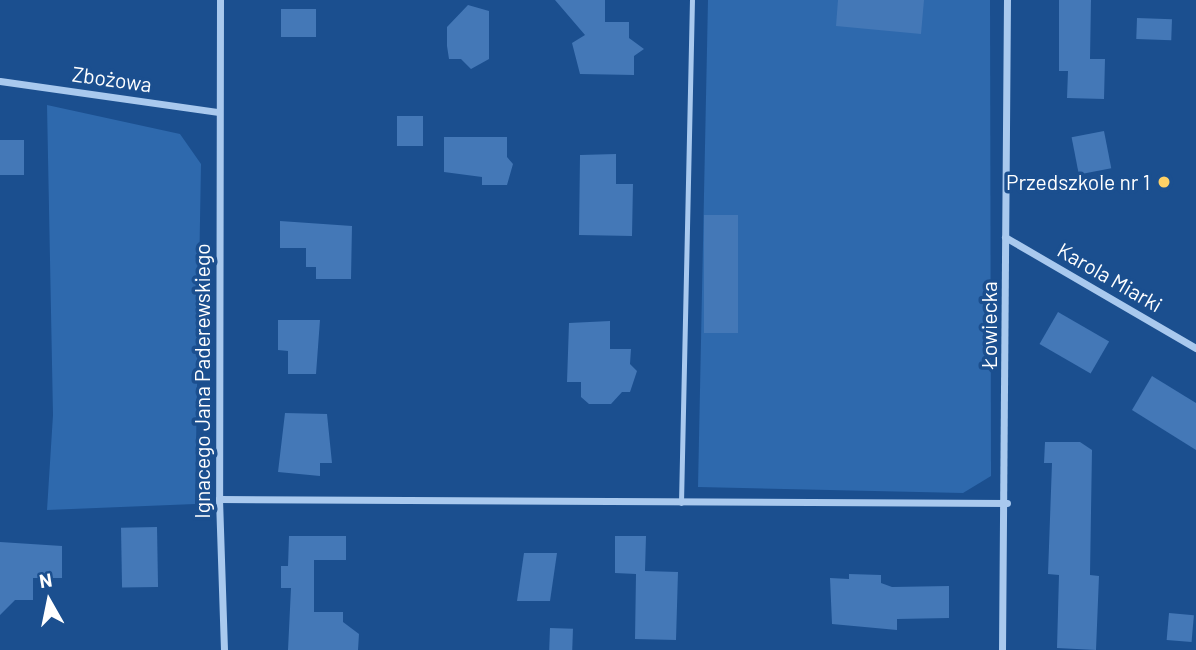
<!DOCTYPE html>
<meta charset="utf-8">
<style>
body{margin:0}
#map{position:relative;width:1196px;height:650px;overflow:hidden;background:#1b4f8f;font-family:Barlow,sans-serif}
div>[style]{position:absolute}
.green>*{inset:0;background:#2e69ad}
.building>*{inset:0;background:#4478b7;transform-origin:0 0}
.lane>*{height:5px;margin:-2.5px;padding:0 2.5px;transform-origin:2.5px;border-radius:2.5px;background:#a9c9ee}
.street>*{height:7px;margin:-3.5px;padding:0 3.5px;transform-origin:3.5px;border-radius:3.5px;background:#a9c9ee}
.dots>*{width:19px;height:19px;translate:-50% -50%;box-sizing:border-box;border:4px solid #1b4f8f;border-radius:50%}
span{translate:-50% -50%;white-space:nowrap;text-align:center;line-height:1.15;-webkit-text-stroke:7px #1b4f8f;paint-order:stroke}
.street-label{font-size:21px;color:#fff}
.poi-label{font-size:21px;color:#fff}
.right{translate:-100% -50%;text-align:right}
.north{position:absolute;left:14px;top:566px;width:70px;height:70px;-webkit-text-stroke:5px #1b4f8f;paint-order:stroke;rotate:351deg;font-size:19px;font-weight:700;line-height:28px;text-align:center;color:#fff}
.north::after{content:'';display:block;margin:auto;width:24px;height:32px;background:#fff;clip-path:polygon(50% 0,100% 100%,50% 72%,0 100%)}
</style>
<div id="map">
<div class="green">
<i style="clip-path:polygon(708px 0,990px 0,991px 476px,963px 493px,698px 487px)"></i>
<i style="clip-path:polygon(47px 105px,180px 134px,201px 164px,195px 504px,47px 510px,53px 415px)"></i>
</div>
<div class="building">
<i style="clip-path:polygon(555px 0,605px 0,605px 22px,629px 22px,629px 38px,644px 49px,634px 56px,634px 75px,580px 74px,572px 43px,585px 35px)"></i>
<i style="clip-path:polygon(838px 0,924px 0,921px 34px,836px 26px)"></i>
<i style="clip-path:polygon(1059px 0,1091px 0,1090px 59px,1105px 59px,1104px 99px,1067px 98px,1068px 71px,1059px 71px)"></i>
<i style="clip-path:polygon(468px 5px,489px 11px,489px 59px,471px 69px,461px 59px,449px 59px,447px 46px,447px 27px)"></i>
<i style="left:281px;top:9px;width:35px;height:28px"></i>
<i style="left:1137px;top:18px;width:35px;height:21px;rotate:2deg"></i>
<i style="left:397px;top:116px;width:26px;height:30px"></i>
<i style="left:1104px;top:131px;width:38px;height:33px;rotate:79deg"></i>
<i style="clip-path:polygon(444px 137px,507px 137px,507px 157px,513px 164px,507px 185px,482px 185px,482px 177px,444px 172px)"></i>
<i style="left:0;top:140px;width:24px;height:35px"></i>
<i style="clip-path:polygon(616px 154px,616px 184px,633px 184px,632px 236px,579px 235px,580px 155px)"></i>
<i style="left:704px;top:215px;width:34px;height:118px"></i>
<i style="clip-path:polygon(280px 221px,352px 226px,351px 279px,316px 279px,316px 267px,306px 267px,306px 248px,280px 248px)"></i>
<i style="left:1058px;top:312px;width:59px;height:37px;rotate:30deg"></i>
<i style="clip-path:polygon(278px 320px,320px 320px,316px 374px,288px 374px,288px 351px,278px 350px)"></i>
<i style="clip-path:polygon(610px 321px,610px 349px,631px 349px,630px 364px,637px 371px,630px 392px,622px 392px,611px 404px,589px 404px,581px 397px,581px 382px,567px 382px,569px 323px)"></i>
<i style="clip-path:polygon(1152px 376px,1196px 403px,1196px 450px,1132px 410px)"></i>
<i style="clip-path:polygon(285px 413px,327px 414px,332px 463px,320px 463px,320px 476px,278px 472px)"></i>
<i style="clip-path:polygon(1045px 442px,1080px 442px,1092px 450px,1090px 575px,1099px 576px,1096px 650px,1057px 648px,1059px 575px,1048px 574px,1052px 463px,1044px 463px)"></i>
<i style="left:157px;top:527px;width:60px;height:36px;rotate:89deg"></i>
<i style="clip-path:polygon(289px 536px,346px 536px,346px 560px,314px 560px,314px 612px,343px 612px,343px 622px,359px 634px,358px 650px,288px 650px,291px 588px,281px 588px,281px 566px,288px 566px)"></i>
<i style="clip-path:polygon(615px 536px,646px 536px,645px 571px,678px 572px,676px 640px,635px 639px,636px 574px,615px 573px)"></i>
<i style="clip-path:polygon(0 542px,62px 546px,62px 578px,33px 578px,33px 600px,15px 600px,0 615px)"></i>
<i style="clip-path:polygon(524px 553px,557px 553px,550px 601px,517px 601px)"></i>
<i style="clip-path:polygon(849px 574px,881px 575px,881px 583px,892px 587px,949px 586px,949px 618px,897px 619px,897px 630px,832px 624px,830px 578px,849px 579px)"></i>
<i style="left:1169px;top:613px;width:25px;height:27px;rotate:5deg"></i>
<i style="left:550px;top:628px;width:23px;height:22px;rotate:2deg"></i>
</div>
<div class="lane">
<i style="left:681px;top:503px;width:503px;rotate:-88.75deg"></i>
</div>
<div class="street">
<i style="left:220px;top:0;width:499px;rotate:90.1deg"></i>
<i style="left:219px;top:499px;width:151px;rotate:88.1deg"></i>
<i style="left:0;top:81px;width:221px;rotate:8.1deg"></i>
<i style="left:1005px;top:237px;width:221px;rotate:30.2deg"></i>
<i style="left:219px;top:499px;width:788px;rotate:0.29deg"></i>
<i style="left:1002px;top:650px;width:650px;rotate:-89.56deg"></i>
</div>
<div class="dots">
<i style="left:1164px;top:182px;background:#ffd166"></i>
</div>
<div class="street-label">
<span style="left:112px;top:79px;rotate:8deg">Zbożowa</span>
<span style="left:1110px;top:277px;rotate:30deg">Karola Miarki</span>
<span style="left:989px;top:325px;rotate:-90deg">Łowiecka</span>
<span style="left:202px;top:381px;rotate:-90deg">Ignacego Jana Paderewskiego</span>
</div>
<div class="poi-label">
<span class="right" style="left:1150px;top:182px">Przedszkole nr 1</span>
</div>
<div class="north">N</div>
</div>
